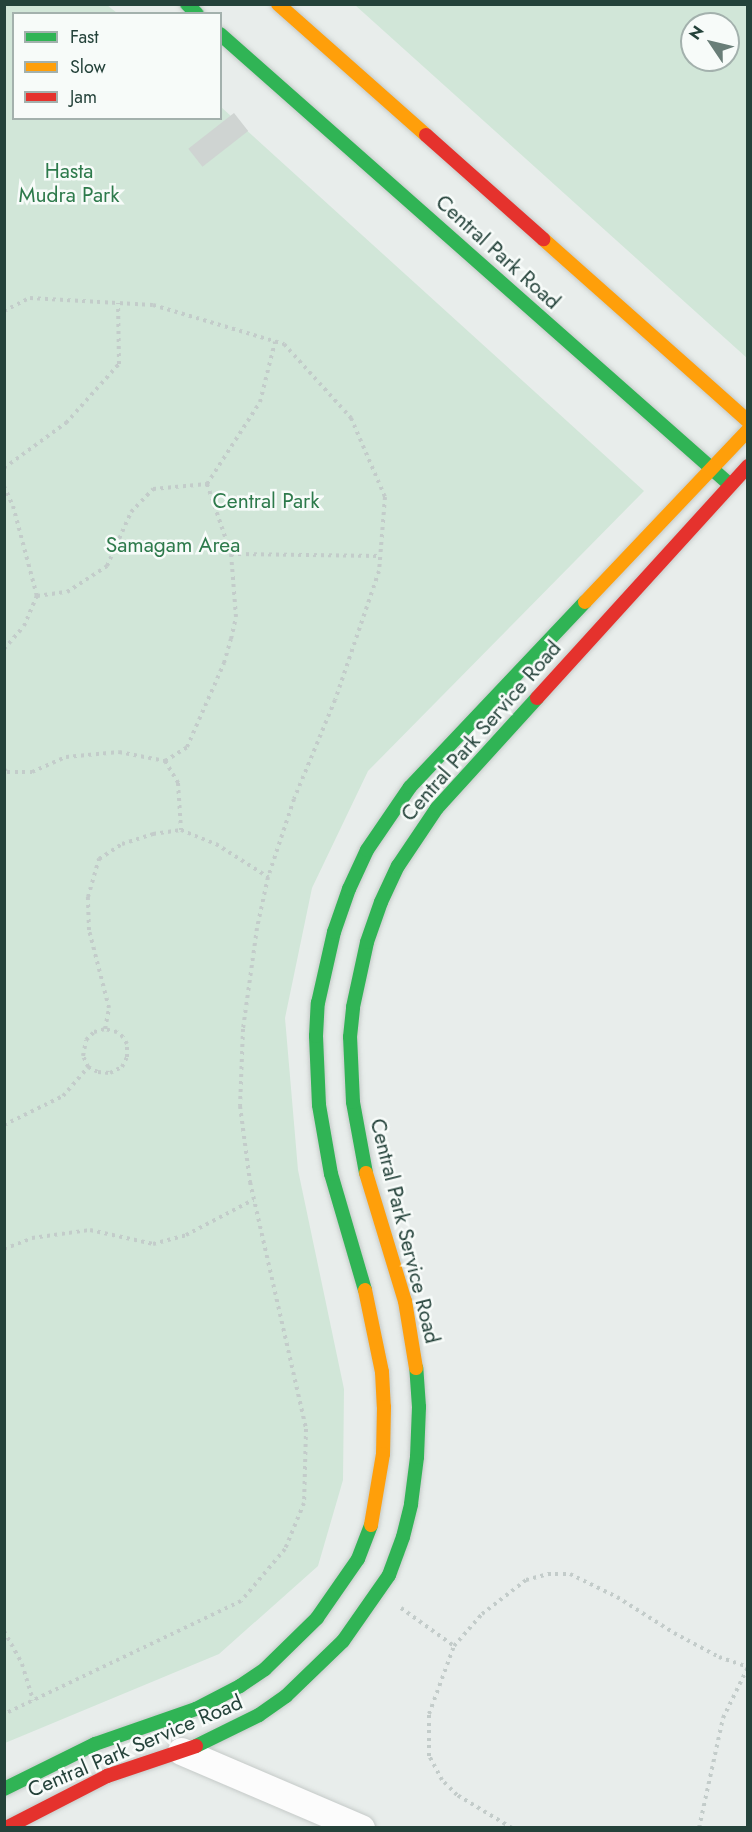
<!DOCTYPE html>
<style>
body{margin:0}
#map{position:relative;width:752px;height:1832px;overflow:hidden;background:#e8edeb;font-family:Jost,sans-serif}
div>[style]{position:absolute}
.green>*{inset:0;background:#d1e6d8}
.building>*{inset:0;background:#cfd4d2;transform-origin:0 0}
.path>*{height:4px;margin-top:-2px;transform-origin:0;background:repeating-linear-gradient(90deg,#c3ccca 0 3px,transparent 0 7.5px)}
.roads{filter:drop-shadow(0 0 2px #c5cac8) drop-shadow(0 0 2px #c5cac8)}
.street>*{height:27px;margin:-13.5px;padding:0 13.5px;transform-origin:13.5px;border-radius:13.5px;background:#fcfcfc}
.fast>*{height:14px;margin:-7px;padding:0 7px;transform-origin:7px;border-radius:7px;background:#30b455}
.slow>*{height:14px;margin:-7px;padding:0 7px;transform-origin:7px;border-radius:7px;background:#ff9f0a}
.jam>*{height:14px;margin:-7px;padding:0 7px;transform-origin:7px;border-radius:7px;background:#e5322d}
span{translate:-50% -50%;white-space:nowrap;text-align:center;line-height:1.15;-webkit-text-stroke:5px #f7fbf9;paint-order:stroke}
.park-label{font-size:21px;color:#2d7a4b}
.street-label{font-size:21px;color:#24423a}
.frame{position:absolute;inset:0;border:6px solid #24423a;pointer-events:none}
.legend{position:absolute;left:12px;top:12px;width:210px;height:108px;box-sizing:border-box;background:#f7fbf9;border:2px solid #a3b1ad;margin:0;padding:8px 10px;list-style:none;font-size:18px;color:#24423a}
.legend li{display:flex;align-items:center;gap:12px;height:30px}
.legend b{width:30px;border:2px solid #a3b1ad}
.north{position:absolute;left:680px;top:12px;width:60px;height:60px;box-sizing:border-box;background:#f7fbf9;border:2px solid #a3b1ad;border-radius:50%;rotate:305deg;font-size:16px;font-weight:700;line-height:24px;text-align:center;color:#24423a}
.north::after{content:'';display:block;margin:auto;width:21px;height:27px;background:#697e78;clip-path:polygon(50% 0,100% 100%,50% 72%,0 100%)}
</style>
<div id="map">
<div class="green">
<i style="clip-path:polygon(5px 5px,107px 5px,117px 13px,14px 14px,14px 118px,220px 118px,221px 107px,644px 491px,368px 771px,312px 888px,285px 1018px,298px 1170px,344px 1389px,343px 1480px,318px 1566px,219px 1654px,5px 1743px)"></i>
<i style="clip-path:polygon(evenodd,355px 5px,747px 5px,747px 358px,355px 5px,692px 24px,728px 24px,728px 60px,692px 60px,692px 24px)"></i>
</div>
<div class="building">
<i style="left:234px;top:113px;width:23px;height:58px;rotate:52deg"></i>
</div>
<div class="path">
<i style="left:4px;top:311px;width:29px;rotate:-27deg"></i>
<i style="left:30px;top:298px;width:123px;rotate:3.3deg"></i>
<i style="left:153px;top:305px;width:137px;rotate:16.6deg"></i>
<i style="left:284px;top:344px;width:100px;rotate:47.8deg"></i>
<i style="left:351px;top:418px;width:86px;rotate:66.7deg"></i>
<i style="left:385px;top:497px;width:74px;rotate:94.6deg"></i>
<i style="left:379px;top:571px;width:136px;rotate:108.8deg"></i>
<i style="left:335px;top:700px;width:107px;rotate:112.5deg"></i>
<i style="left:294px;top:799px;width:82px;rotate:108.4deg"></i>
<i style="left:268px;top:877px;width:52px;rotate:102.2deg"></i>
<i style="left:257px;top:928px;width:102px;rotate:97.9deg"></i>
<i style="left:243px;top:1029px;width:77px;rotate:92.2deg"></i>
<i style="left:240px;top:1106px;width:77px;rotate:82.5deg"></i>
<i style="left:250px;top:1182px;width:253px;rotate:77.2deg"></i>
<i style="left:306px;top:1429px;width:74px;rotate:91.5deg"></i>
<i style="left:304px;top:1503px;width:50px;rotate:112.4deg"></i>
<i style="left:285px;top:1549px;width:68px;rotate:130.2deg"></i>
<i style="left:241px;top:1601px;width:263px;rotate:154.5deg"></i>
<i style="left:4px;top:468px;width:77px;rotate:-36deg"></i>
<i style="left:66px;top:423px;width:79px;rotate:-48.1deg"></i>
<i style="left:119px;top:364px;width:61px;rotate:-90.9deg"></i>
<i style="left:207px;top:484px;width:74px;rotate:71.1deg"></i>
<i style="left:231px;top:554px;width:149px;rotate:0.8deg"></i>
<i style="left:4px;top:486px;width:22px;rotate:66deg"></i>
<i style="left:13px;top:506px;width:93px;rotate:75.1deg"></i>
<i style="left:37px;top:596px;width:30px;rotate:-8deg"></i>
<i style="left:67px;top:592px;width:48px;rotate:-33deg"></i>
<i style="left:107px;top:566px;width:59px;rotate:-66deg"></i>
<i style="left:131px;top:512px;width:32px;rotate:-46deg"></i>
<i style="left:153px;top:489px;width:54px;rotate:-5.3deg"></i>
<i style="left:207px;top:484px;width:98px;rotate:-57.1deg"></i>
<i style="left:260px;top:402px;width:62px;rotate:-76deg"></i>
<i style="left:4px;top:649px;width:30px;rotate:-49deg"></i>
<i style="left:24px;top:626px;width:33px;rotate:-67deg"></i>
<i style="left:165px;top:761px;width:26px;rotate:59deg"></i>
<i style="left:178px;top:783px;width:47px;rotate:86.3deg"></i>
<i style="left:4px;top:769px;width:4px;rotate:45deg"></i>
<i style="left:7px;top:772px;width:25px"></i>
<i style="left:32px;top:772px;width:37px;rotate:-24deg"></i>
<i style="left:66px;top:757px;width:53px;rotate:-5.4deg"></i>
<i style="left:119px;top:752px;width:47px;rotate:11.1deg"></i>
<i style="left:165px;top:761px;width:26px;rotate:-32deg"></i>
<i style="left:187px;top:747px;width:92px;rotate:-66.2deg"></i>
<i style="left:224px;top:663px;width:25px;rotate:-74deg"></i>
<i style="left:231px;top:639px;width:23px;rotate:-77deg"></i>
<i style="left:236px;top:617px;width:63px;rotate:-94.5deg"></i>
<i style="left:88px;top:1067px;width:12px;rotate:-114deg"></i>
<i style="left:83px;top:1056px;width:16px;rotate:-79deg"></i>
<i style="left:86px;top:1040px;width:11px;rotate:-45deg"></i>
<i style="left:94px;top:1032px;width:11px;rotate:-15deg"></i>
<i style="left:4px;top:1125px;width:66px;rotate:-26.2deg"></i>
<i style="left:63px;top:1096px;width:38px;rotate:-49deg"></i>
<i style="left:88px;top:1067px;width:11px;rotate:27deg"></i>
<i style="left:98px;top:1072px;width:12px;rotate:5deg"></i>
<i style="left:110px;top:1073px;width:13px;rotate:-27deg"></i>
<i style="left:122px;top:1067px;width:11px;rotate:-63deg"></i>
<i style="left:127px;top:1057px;width:13px;rotate:-90deg"></i>
<i style="left:127px;top:1044px;width:8px;rotate:-120deg"></i>
<i style="left:123px;top:1037px;width:8px;rotate:-140deg"></i>
<i style="left:117px;top:1032px;width:12px;rotate:-166deg"></i>
<i style="left:105px;top:1029px;width:21px;rotate:-79deg"></i>
<i style="left:109px;top:1008px;width:81px;rotate:-104.4deg"></i>
<i style="left:89px;top:930px;width:33px;rotate:-92deg"></i>
<i style="left:88px;top:897px;width:40px;rotate:-74deg"></i>
<i style="left:99px;top:859px;width:27px;rotate:-33deg"></i>
<i style="left:122px;top:844px;width:33px;rotate:-18deg"></i>
<i style="left:153px;top:834px;width:28px;rotate:-8deg"></i>
<i style="left:181px;top:830px;width:38px;rotate:22deg"></i>
<i style="left:216px;top:844px;width:62px;rotate:32.4deg"></i>
<i style="left:4px;top:1249px;width:30px;rotate:-21deg"></i>
<i style="left:32px;top:1238px;width:59px;rotate:-7.9deg"></i>
<i style="left:90px;top:1230px;width:65px;rotate:12.5deg"></i>
<i style="left:153px;top:1244px;width:34px;rotate:-15deg"></i>
<i style="left:186px;top:1235px;width:76px;rotate:-27.6deg"></i>
<i style="left:401px;top:1608px;width:65px;rotate:35.6deg"></i>
<i style="left:4px;top:1631px;width:38px;rotate:61deg"></i>
<i style="left:22px;top:1664px;width:38px;rotate:73deg"></i>
<i style="left:512px;top:1828px;width:64px;rotate:-149deg"></i>
<i style="left:457px;top:1795px;width:21px;rotate:-135deg"></i>
<i style="left:442px;top:1780px;width:27px;rotate:-118deg"></i>
<i style="left:429px;top:1756px;width:42px;rotate:-90deg"></i>
<i style="left:429px;top:1714px;width:72px;rotate:-69.8deg"></i>
<i style="left:454px;top:1646px;width:43px;rotate:-48.8deg"></i>
<i style="left:482px;top:1614px;width:56px;rotate:-37.7deg"></i>
<i style="left:526px;top:1580px;width:23px;rotate:-15deg"></i>
<i style="left:548px;top:1574px;width:22px"></i>
<i style="left:570px;top:1574px;width:52px;rotate:26.1deg"></i>
<i style="left:617px;top:1597px;width:67px;rotate:32.3deg"></i>
<i style="left:674px;top:1633px;width:51px;rotate:28.1deg"></i>
<i style="left:719px;top:1657px;width:31px;rotate:19deg"></i>
<i style="left:699px;top:1828px;width:113px;rotate:-77.7deg"></i>
<i style="left:723px;top:1718px;width:57px;rotate:-63.9deg"></i>
</div>
<div class="roads">
<div class="street">
<i style="left:181px;top:1751px;width:196px;rotate:23.2deg"></i>
</div>
<div class="fast">
<i style="left:187px;top:4px;width:14px;rotate:45deg"></i>
<i style="left:220px;top:34px;width:678px;rotate:41.47deg"></i>
<i style="left:366px;top:1173px;width:72px;rotate:-100.4deg"></i>
<i style="left:353px;top:1102px;width:65px;rotate:-92.6deg"></i>
<i style="left:350px;top:1037px;width:30px;rotate:-84deg"></i>
<i style="left:353px;top:1007px;width:66px;rotate:-77.8deg"></i>
<i style="left:367px;top:942px;width:42px;rotate:-70.7deg"></i>
<i style="left:381px;top:902px;width:40px;rotate:-65deg"></i>
<i style="left:398px;top:866px;width:70px;rotate:-56.1deg"></i>
<i style="left:437px;top:808px;width:149px;rotate:-47.7deg"></i>
<i style="left:365px;top:1290px;width:121px;rotate:-106.3deg"></i>
<i style="left:331px;top:1174px;width:70px;rotate:-99.9deg"></i>
<i style="left:319px;top:1105px;width:69px;rotate:-92.5deg"></i>
<i style="left:316px;top:1036px;width:33px;rotate:-87deg"></i>
<i style="left:318px;top:1003px;width:73px;rotate:-77.3deg"></i>
<i style="left:334px;top:932px;width:46px;rotate:-70.8deg"></i>
<i style="left:349px;top:889px;width:43px;rotate:-65.2deg"></i>
<i style="left:367px;top:850px;width:76px;rotate:-55.7deg"></i>
<i style="left:410px;top:787px;width:255px;rotate:-46.6deg"></i>
<i style="left:196px;top:1746px;width:70px;rotate:-26.2deg"></i>
<i style="left:259px;top:1715px;width:33px;rotate:-35deg"></i>
<i style="left:286px;top:1696px;width:79px;rotate:-44deg"></i>
<i style="left:343px;top:1641px;width:80px;rotate:-55.1deg"></i>
<i style="left:389px;top:1575px;width:40px;rotate:-69.8deg"></i>
<i style="left:403px;top:1537px;width:34px;rotate:-76deg"></i>
<i style="left:411px;top:1504px;width:47px;rotate:-82.7deg"></i>
<i style="left:417px;top:1457px;width:50px;rotate:-87.7deg"></i>
<i style="left:419px;top:1407px;width:39px;rotate:-94deg"></i>
<i style="left:4px;top:1789px;width:102px;rotate:-26.3deg"></i>
<i style="left:95px;top:1744px;width:107px;rotate:-19.1deg"></i>
<i style="left:196px;top:1709px;width:50px;rotate:-27.6deg"></i>
<i style="left:240px;top:1686px;width:30px;rotate:-34deg"></i>
<i style="left:265px;top:1669px;width:73px;rotate:-44.4deg"></i>
<i style="left:317px;top:1618px;width:72px;rotate:-55.2deg"></i>
<i style="left:358px;top:1559px;width:36px;rotate:-69deg"></i>
</div>
<div class="slow">
<i style="left:278px;top:4px;width:198px;rotate:41.5deg"></i>
<i style="left:543px;top:239px;width:274px;rotate:41.6deg"></i>
<i style="left:585px;top:602px;width:237px;rotate:-46.5deg"></i>
<i style="left:366px;top:1173px;width:134px;rotate:73.1deg"></i>
<i style="left:405px;top:1301px;width:68px;rotate:80.7deg"></i>
<i style="left:365px;top:1290px;width:84px;rotate:78.3deg"></i>
<i style="left:382px;top:1372px;width:35px;rotate:87deg"></i>
<i style="left:384px;top:1407px;width:47px;rotate:91.2deg"></i>
<i style="left:383px;top:1454px;width:72px;rotate:99.6deg"></i>
</div>
<div class="jam">
<i style="left:426px;top:135px;width:157px;rotate:41.6deg"></i>
<i style="left:537px;top:698px;width:314px;rotate:-47.7deg"></i>
<i style="left:6px;top:1828px;width:114px;rotate:-27.2deg"></i>
<i style="left:107px;top:1776px;width:94px;rotate:-18.6deg"></i>
</div>
</div>
<div class="park-label">
<span style="left:69px;top:183px">Hasta<br>Mudra Park</span>
<span style="left:266px;top:501px">Central Park</span>
<span style="left:173px;top:545px">Samagam Area</span>
</div>
<div class="street-label">
<span style="left:498px;top:252px;rotate:42deg">Central Park Road</span>
<span style="left:481px;top:731px;rotate:-49deg">Central Park Service Road</span>
<span style="left:405px;top:1231px;rotate:76deg">Central Park Service Road</span>
<span style="left:135px;top:1746px;rotate:-23deg">Central Park Service Road</span>
</div>
<div class="frame"></div>
<ul class="legend">
<li><b style="height:8px;background:#30b455"></b>Fast</li>
<li><b style="height:8px;background:#ff9f0a"></b>Slow</li>
<li><b style="height:8px;background:#e5322d"></b>Jam</li>
</ul>
<div class="north">N</div>
</div>
